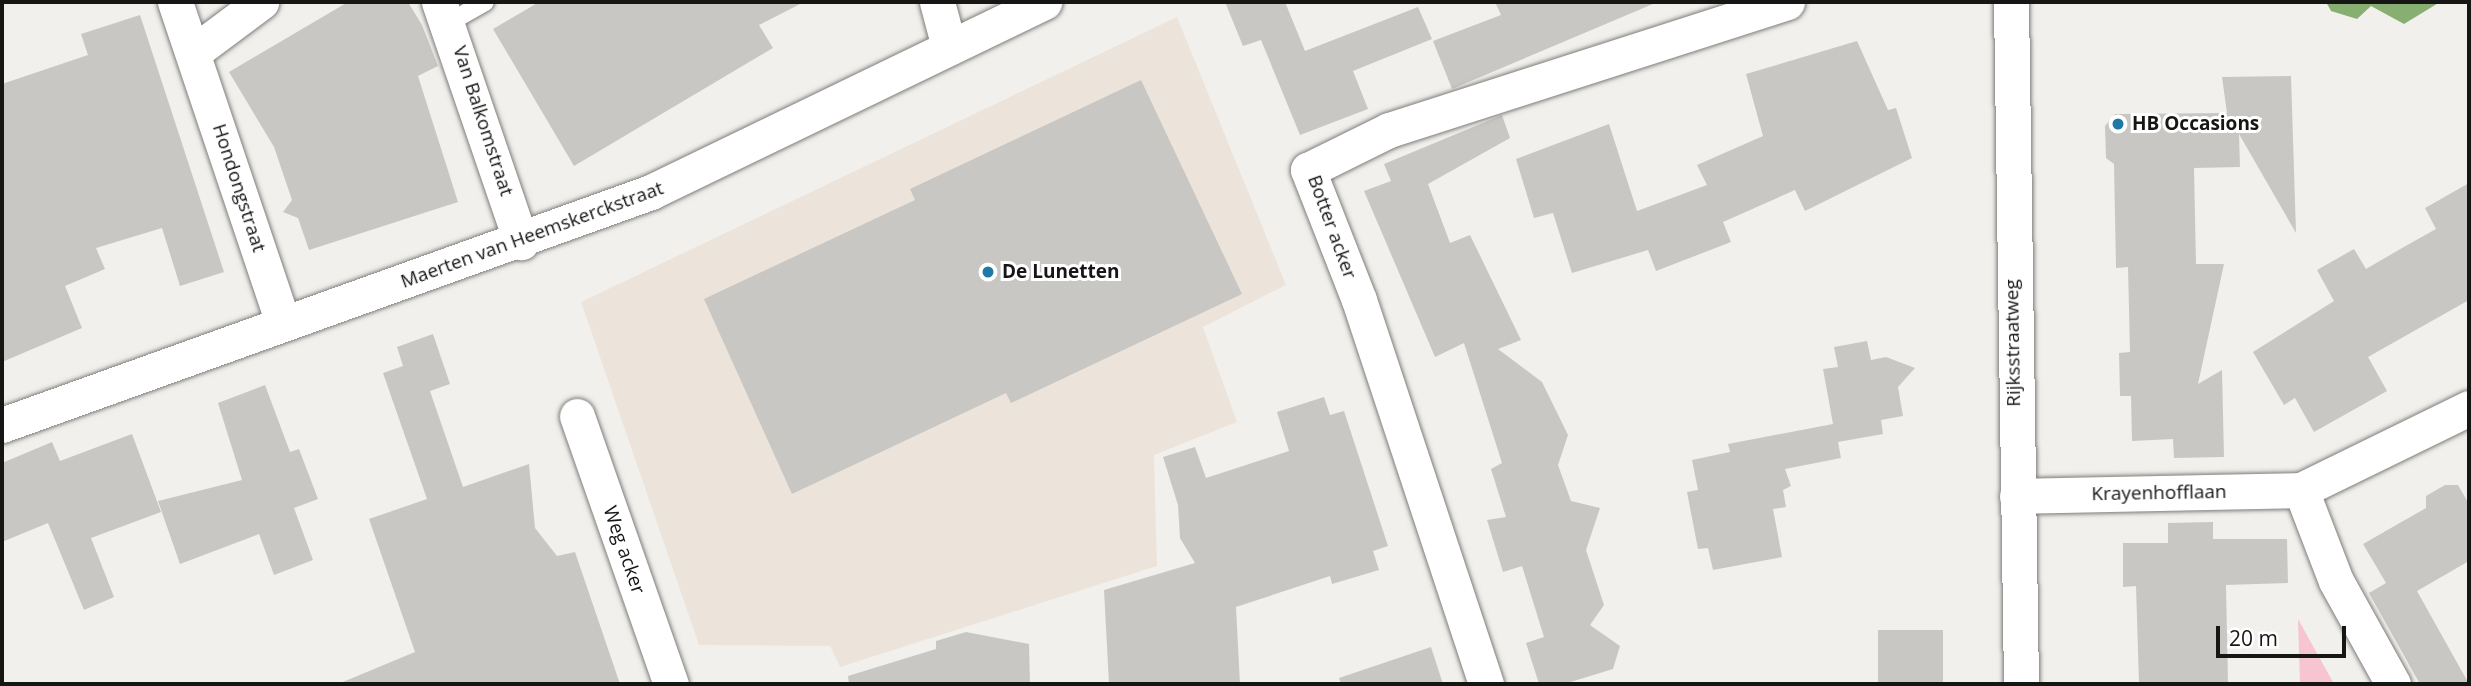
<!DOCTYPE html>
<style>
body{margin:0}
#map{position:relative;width:2471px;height:686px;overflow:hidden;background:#f2f0ed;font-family:"Open Sans",sans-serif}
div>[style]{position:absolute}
.built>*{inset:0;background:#ece4db}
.green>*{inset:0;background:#f7c4d2}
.water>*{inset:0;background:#86af71}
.building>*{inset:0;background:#c8c7c4;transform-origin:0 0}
.roads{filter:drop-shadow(0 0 2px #7f7d7a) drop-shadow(0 0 2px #7f7d7a)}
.service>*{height:18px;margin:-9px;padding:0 9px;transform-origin:9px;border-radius:9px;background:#fff}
.minor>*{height:35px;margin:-17.5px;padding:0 17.5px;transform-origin:17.5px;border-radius:17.5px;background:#fff}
.dots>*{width:19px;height:19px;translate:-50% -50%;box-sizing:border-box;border:4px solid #fff;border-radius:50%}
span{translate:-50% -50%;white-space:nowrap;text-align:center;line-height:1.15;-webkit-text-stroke:6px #fff;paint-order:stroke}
.street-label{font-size:19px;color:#161615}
.poi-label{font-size:19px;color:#161615;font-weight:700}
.left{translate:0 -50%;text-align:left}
.frame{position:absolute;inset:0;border:4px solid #161615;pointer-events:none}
.scale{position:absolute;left:2216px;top:626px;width:130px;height:32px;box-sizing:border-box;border:4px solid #161615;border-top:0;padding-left:9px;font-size:21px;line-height:24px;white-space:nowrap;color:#161615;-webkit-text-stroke:5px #fff;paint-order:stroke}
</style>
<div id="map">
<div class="built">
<i style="clip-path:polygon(1177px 17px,1286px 285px,1203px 327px,1237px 422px,1154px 455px,1157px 566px,840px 667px,830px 646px,699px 645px,581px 302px)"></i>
</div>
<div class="green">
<i style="clip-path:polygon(2298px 619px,2334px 684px,2300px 684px)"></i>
</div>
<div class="water">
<i style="clip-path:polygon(2326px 2px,2440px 2px,2404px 24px,2371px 6px,2357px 19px,2331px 11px)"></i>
</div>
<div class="building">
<i style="clip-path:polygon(348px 2px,408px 2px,422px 25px,438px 66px,418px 76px,458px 202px,309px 250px,298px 218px,283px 212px,292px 200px,274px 147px,229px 72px)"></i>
<i style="clip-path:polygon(539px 2px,804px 2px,759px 25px,773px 48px,574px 166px,493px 29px)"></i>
<i style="clip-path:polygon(1225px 2px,1285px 2px,1305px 51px,1418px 7px,1432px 39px,1353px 71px,1368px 109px,1300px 135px,1261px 40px,1243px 46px)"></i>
<i style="clip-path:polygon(1495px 2px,1653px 2px,1653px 4px,1452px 89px,1433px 41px,1501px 15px)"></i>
<i style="clip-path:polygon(140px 15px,224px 272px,180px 286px,162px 228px,96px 248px,105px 269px,65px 286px,82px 328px,2px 362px,2px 84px,88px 55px,81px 34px)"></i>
<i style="clip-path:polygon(1857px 41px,1888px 110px,1896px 108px,1912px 158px,1805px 211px,1795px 190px,1723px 222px,1731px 242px,1656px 271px,1648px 250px,1572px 273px,1553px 213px,1534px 218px,1516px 159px,1609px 124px,1637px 211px,1707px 185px,1697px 165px,1763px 136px,1746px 74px)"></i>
<i style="clip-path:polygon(2291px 76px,2296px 233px,2239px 134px,2240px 167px,2194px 168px,2196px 264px,2224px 264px,2198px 384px,2222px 370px,2224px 457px,2174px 458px,2173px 439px,2132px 441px,2131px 396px,2120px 396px,2119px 353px,2130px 352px,2128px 267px,2116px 268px,2114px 164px,2106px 158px,2105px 126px,2115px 114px,2227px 113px,2222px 77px)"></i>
<i style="clip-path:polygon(1141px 80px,1242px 294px,1011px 403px,1006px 393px,792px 494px,704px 299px,915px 200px,910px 189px)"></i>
<i style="clip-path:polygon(1502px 115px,1510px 138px,1428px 184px,1450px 243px,1470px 235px,1521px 340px,1498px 349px,1542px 382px,1568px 435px,1558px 465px,1571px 501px,1600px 508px,1586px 550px,1604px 605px,1590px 625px,1620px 646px,1613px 669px,1564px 684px,1539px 684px,1526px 643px,1544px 637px,1522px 566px,1503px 572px,1487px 520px,1506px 517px,1491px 469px,1502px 463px,1464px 343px,1435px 357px,1364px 191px,1391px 181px,1384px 164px)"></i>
<i style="clip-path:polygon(2469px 183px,2469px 300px,2368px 357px,2387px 391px,2314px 432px,2295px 398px,2284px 405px,2253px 352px,2334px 301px,2317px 270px,2354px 249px,2366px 269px,2402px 248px,2436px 229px,2425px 208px)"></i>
<i style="clip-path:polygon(433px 334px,450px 384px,430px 391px,463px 487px,529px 464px,535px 528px,557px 556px,575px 552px,620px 684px,338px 684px,415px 652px,369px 519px,427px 499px,383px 373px,403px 366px,397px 347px)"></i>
<i style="clip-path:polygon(1867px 341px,1871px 360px,1886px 357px,1915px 368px,1898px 387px,1903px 416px,1881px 420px,1883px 434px,1838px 442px,1841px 458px,1785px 469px,1791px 486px,1783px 490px,1786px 507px,1773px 509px,1782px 557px,1713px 570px,1708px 548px,1698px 549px,1687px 492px,1698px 490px,1692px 460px,1730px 452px,1728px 444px,1833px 424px,1823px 369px,1838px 367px,1834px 347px)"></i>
<i style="clip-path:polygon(265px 385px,290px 452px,299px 449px,318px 499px,294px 508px,313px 560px,274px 575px,259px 534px,180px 564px,158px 501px,242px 480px,218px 403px)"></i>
<i style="clip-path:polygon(1324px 397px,1330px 415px,1344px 411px,1388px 546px,1373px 551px,1379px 570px,1332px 584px,1330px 576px,1236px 607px,1240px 684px,1109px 684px,1104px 590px,1195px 563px,1180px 538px,1178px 505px,1163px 457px,1195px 447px,1206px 478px,1289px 451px,1277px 412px)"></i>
<i style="clip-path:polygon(132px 434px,161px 512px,91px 538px,114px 597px,84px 610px,48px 523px,2px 542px,2px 463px,52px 442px,60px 461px)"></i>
<i style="clip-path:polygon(2445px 485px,2458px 485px,2469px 504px,2469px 561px,2417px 591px,2469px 684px,2420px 684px,2369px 593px,2386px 583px,2363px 544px,2426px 508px,2426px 496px)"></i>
<i style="clip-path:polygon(2213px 522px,2213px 539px,2287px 539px,2288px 583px,2226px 585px,2228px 684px,2139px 684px,2136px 586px,2123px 587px,2123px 543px,2168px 543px,2168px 523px)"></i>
<i style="left:1878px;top:630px;width:65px;height:54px"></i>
<i style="clip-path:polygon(966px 632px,1029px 644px,1030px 684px,849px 684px,848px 676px,936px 649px,936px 641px)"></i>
<i style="clip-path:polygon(1431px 647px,1443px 684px,1341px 684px,1339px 678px)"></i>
</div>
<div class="roads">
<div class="service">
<i style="left:450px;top:22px;width:40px;rotate:-29.7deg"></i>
</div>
<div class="minor">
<i style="left:175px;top:2px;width:339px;rotate:71.4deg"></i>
<i style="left:439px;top:2px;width:254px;rotate:71.1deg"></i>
<i style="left:937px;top:2px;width:47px;rotate:75.1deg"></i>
<i style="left:2011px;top:2px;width:682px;rotate:89.16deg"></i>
<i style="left:194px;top:52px;width:84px;rotate:-36.7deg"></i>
<i style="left:577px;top:416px;width:284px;rotate:70.7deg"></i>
<i style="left:2px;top:425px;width:690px;rotate:-19.75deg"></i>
<i style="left:651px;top:192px;width:437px;rotate:-25.8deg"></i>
<i style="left:2301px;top:490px;width:97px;rotate:69deg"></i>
<i style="left:2336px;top:581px;width:118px;rotate:61deg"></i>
<i style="left:2017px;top:496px;width:284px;rotate:-1.2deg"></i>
<i style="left:2301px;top:490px;width:187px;rotate:-26deg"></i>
<i style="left:1486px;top:684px;width:404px;rotate:-108.3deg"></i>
<i style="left:1359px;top:300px;width:140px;rotate:-111.4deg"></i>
<i style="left:1308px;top:170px;width:90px;rotate:-26.3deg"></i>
<i style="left:1389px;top:130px;width:418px;rotate:-17.8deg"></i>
</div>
</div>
<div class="dots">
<i style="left:2118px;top:124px;background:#1f79a7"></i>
<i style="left:988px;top:272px;background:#1f79a7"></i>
</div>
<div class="street-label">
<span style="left:483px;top:121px;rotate:72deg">Van Balkomstraat</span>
<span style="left:239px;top:188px;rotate:72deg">Hondongstraat</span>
<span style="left:1332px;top:227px;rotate:70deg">Botter acker</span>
<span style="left:532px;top:235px;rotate:-20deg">Maerten van Heemskerckstraat</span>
<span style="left:2013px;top:343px;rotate:-91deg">Rijksstraatweg</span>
<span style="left:2159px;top:493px;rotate:-1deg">Krayenhofflaan</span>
<span style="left:624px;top:550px;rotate:71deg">Weg acker</span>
</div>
<div class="poi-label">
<span class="left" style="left:2132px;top:124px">HB Occasions</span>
<span class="left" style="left:1002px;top:272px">De Lunetten</span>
</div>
<div class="frame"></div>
<div class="scale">20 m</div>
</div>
